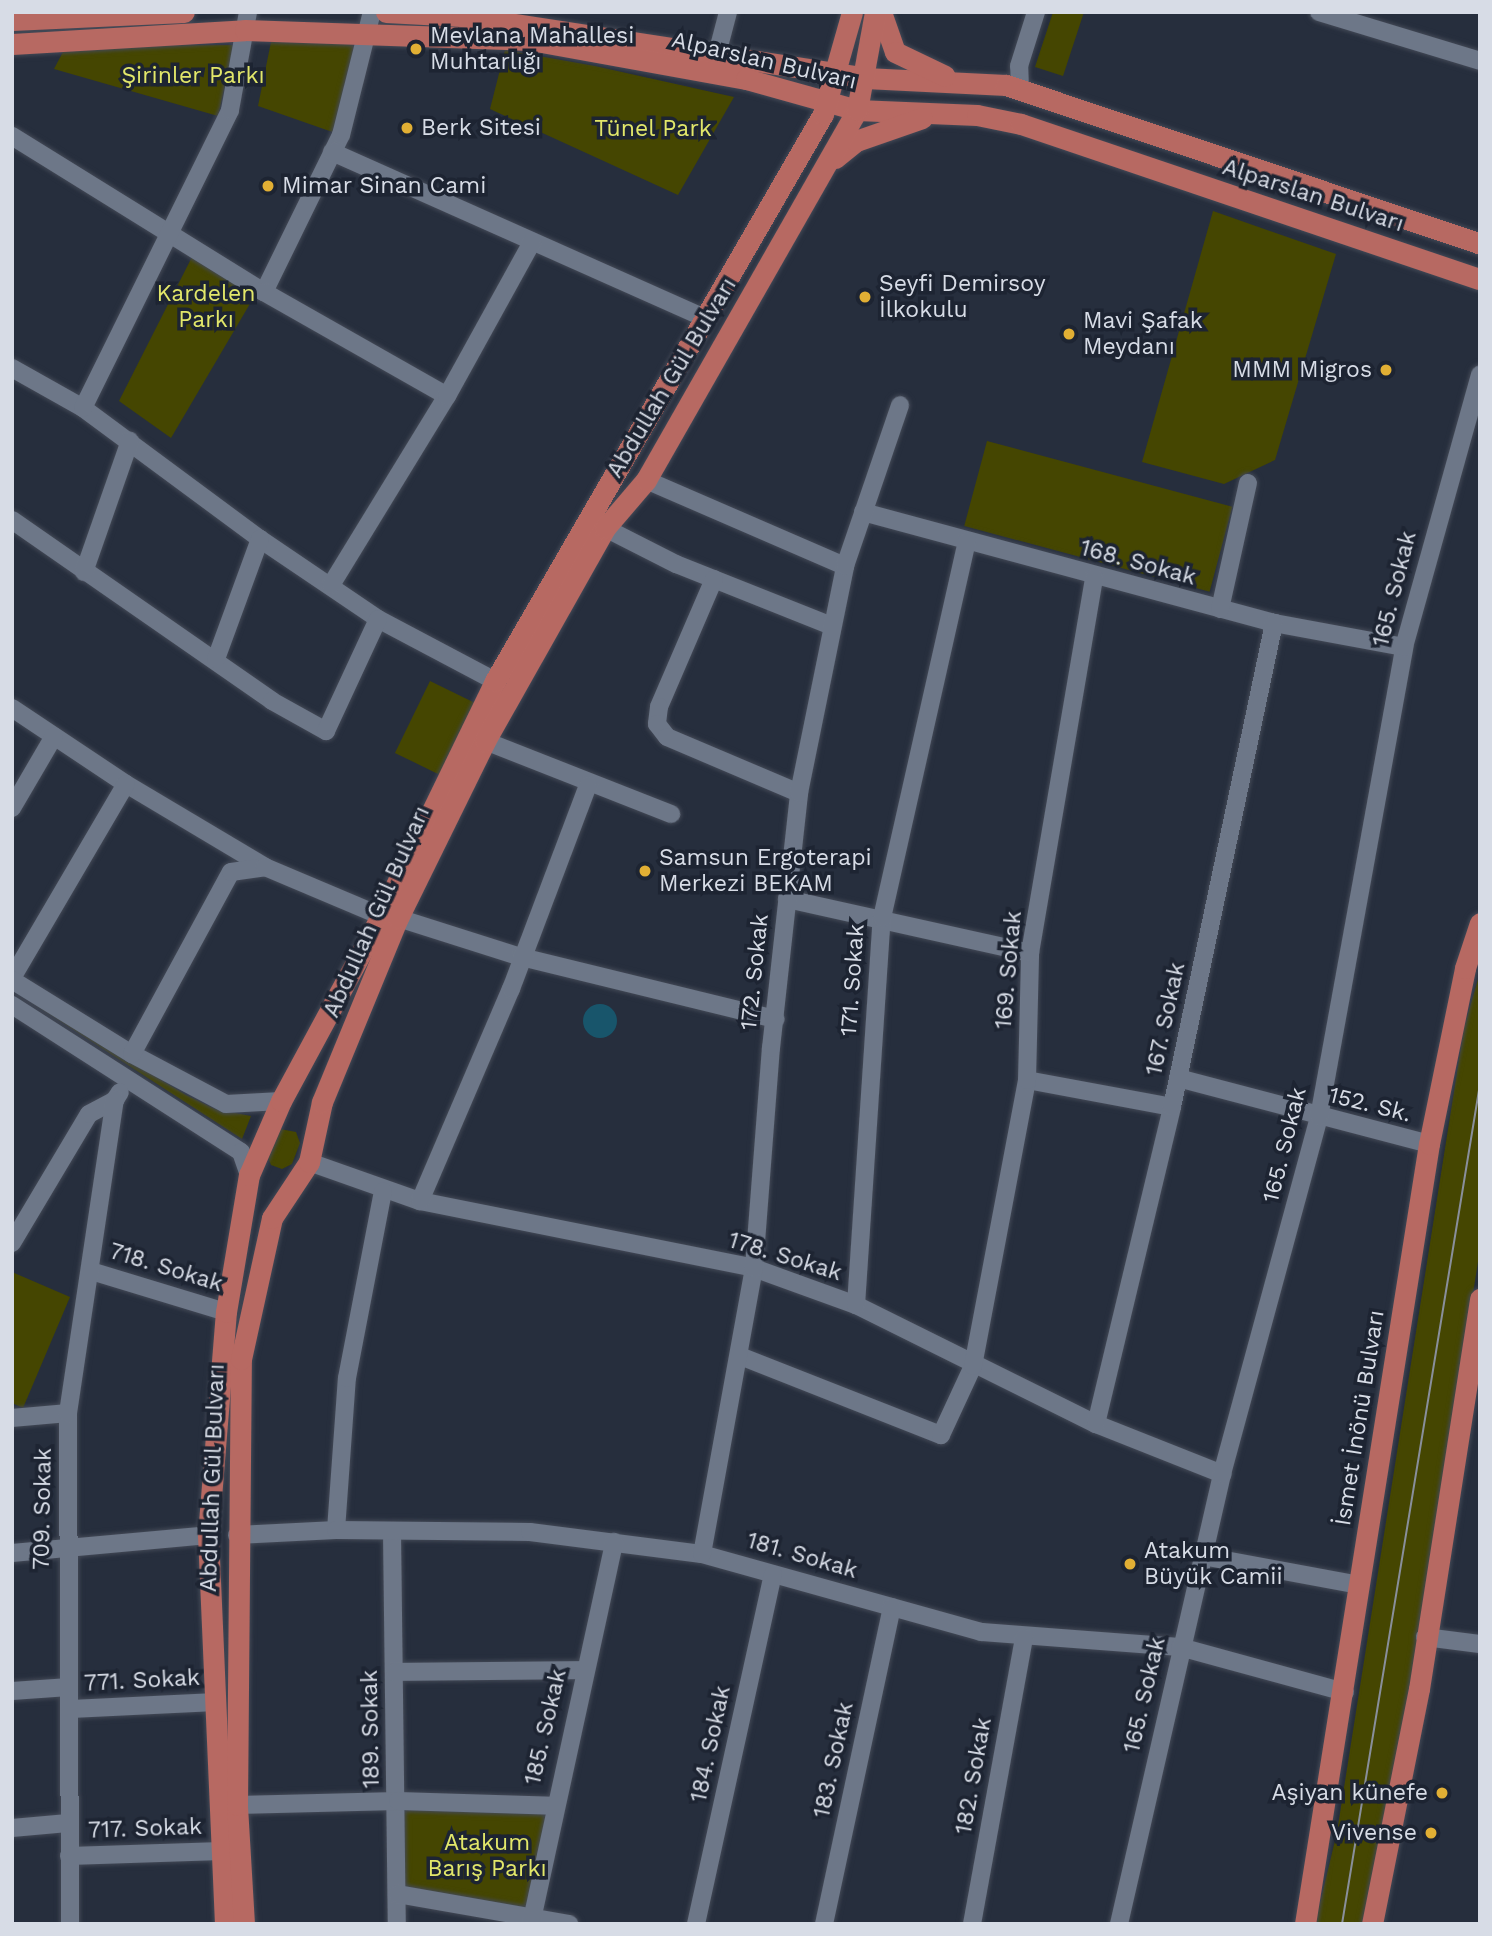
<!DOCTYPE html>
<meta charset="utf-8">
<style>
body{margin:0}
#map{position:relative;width:1492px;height:1936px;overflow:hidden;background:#262e3d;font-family:"Work Sans",sans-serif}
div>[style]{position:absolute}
.green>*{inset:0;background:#454601;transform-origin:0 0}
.water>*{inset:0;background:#18556b}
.round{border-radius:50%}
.roads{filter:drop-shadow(0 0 2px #434956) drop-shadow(0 0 2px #434956)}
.minor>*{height:18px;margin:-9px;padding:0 9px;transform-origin:9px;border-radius:9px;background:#6d7788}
.major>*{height:21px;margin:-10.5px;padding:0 10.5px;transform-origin:10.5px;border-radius:10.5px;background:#b76962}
.tram>*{height:2px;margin:-1px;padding:0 1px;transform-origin:1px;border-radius:1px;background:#898f9b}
.dots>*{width:19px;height:19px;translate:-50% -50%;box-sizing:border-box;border:4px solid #1d2432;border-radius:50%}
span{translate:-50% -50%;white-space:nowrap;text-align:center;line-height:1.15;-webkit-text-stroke:7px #1d2432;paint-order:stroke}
.poi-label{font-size:23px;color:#d7dce6}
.left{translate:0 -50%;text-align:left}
.right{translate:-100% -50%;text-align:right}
.street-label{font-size:23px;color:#d7dce6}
.park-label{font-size:23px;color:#e2e76a}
.frame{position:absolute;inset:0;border:14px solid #d7dce6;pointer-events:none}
</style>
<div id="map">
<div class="green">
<i style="clip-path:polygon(1053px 12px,1084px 12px,1063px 76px,1035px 67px)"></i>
<i style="clip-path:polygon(272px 37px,365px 44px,341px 135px,258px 106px)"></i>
<i style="clip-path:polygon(234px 45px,218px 116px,54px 69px,66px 46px)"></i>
<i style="clip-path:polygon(505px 50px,595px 66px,734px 97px,678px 195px,490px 109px)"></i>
<i style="clip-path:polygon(1213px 211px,1336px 254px,1275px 460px,1224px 484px,1142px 462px)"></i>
<i style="clip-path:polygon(194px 253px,258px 290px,171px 438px,119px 401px)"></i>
<i style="left:987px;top:441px;width:254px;height:88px;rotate:15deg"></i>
<i style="left:430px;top:681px;width:53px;height:80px;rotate:26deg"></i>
<i style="clip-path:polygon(1480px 972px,1480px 1249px,1373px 1924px,1315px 1924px,1337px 1832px,1464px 1028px)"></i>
<i style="clip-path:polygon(15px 992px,186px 1095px,215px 1109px,251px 1116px,242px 1139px)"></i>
<i style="clip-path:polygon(280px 1129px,296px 1132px,300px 1143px,292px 1164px,282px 1169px,271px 1165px,267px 1155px)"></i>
<i style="clip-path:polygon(12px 1272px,70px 1297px,23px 1408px,12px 1403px)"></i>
<i style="clip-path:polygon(398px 1801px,553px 1806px,533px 1916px,397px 1894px)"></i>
</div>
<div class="water">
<i class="round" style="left:583px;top:1004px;width:34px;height:34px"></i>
</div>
<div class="roads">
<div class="minor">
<i style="left:1319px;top:12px;width:168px;rotate:16.9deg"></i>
<i style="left:717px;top:54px;width:43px;rotate:-75.3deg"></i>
<i style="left:1020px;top:89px;width:23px;rotate:-92deg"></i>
<i style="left:1019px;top:66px;width:57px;rotate:-72.5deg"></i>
<i style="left:12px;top:136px;width:296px;rotate:31.8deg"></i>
<i style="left:264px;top:292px;width:175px;rotate:-63.9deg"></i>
<i style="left:341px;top:135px;width:127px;rotate:-75.9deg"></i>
<i style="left:332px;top:152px;width:408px;rotate:24deg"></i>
<i style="left:264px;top:292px;width:210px;rotate:29.6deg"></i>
<i style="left:12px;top:368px;width:81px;rotate:29.4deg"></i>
<i style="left:83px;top:408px;width:220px;rotate:36.5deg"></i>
<i style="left:260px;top:539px;width:143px;rotate:34.1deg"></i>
<i style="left:378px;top:619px;width:132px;rotate:27.9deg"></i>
<i style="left:83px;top:408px;width:332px;rotate:-63.7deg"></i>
<i style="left:230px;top:110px;width:100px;rotate:-79.6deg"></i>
<i style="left:646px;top:480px;width:217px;rotate:23.4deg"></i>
<i style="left:863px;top:512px;width:426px;rotate:15.1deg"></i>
<i style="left:1274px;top:623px;width:132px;rotate:10.5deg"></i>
<i style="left:12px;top:520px;width:317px;rotate:34.8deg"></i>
<i style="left:272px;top:701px;width:62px;rotate:29.1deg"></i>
<i style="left:326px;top:731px;width:123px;rotate:-65.1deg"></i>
<i style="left:605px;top:528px;width:80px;rotate:26.9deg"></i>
<i style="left:676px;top:564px;width:168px;rotate:21.7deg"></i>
<i style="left:84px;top:572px;width:139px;rotate:-70.7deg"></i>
<i style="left:714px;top:579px;width:139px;rotate:113.3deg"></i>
<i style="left:659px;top:707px;width:17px;rotate:97deg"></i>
<i style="left:657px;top:724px;width:16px;rotate:52deg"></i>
<i style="left:667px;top:737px;width:143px;rotate:23deg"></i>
<i style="left:331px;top:585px;width:222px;rotate:-58.5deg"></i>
<i style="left:447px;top:396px;width:176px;rotate:-61.1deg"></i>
<i style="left:1220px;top:609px;width:129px;rotate:-77.5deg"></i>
<i style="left:216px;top:659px;width:128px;rotate:-69.9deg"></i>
<i style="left:12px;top:708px;width:137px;rotate:33.7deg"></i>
<i style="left:126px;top:784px;width:162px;rotate:30.8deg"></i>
<i style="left:485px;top:741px;width:200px;rotate:21.4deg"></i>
<i style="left:12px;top:808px;width:83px;rotate:-59.7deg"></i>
<i style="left:787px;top:899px;width:249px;rotate:12.5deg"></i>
<i style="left:398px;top:918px;width:129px;rotate:17.6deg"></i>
<i style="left:521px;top:957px;width:262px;rotate:13.7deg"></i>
<i style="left:12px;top:978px;width:225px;rotate:-59.6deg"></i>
<i style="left:12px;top:980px;width:141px;rotate:31.7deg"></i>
<i style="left:132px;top:1054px;width:106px;rotate:28deg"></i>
<i style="left:226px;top:1104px;width:55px;rotate:-3.1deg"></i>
<i style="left:12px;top:1005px;width:272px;rotate:32.7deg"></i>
<i style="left:241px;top:1152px;width:24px;rotate:71deg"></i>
<i style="left:132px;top:1054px;width:207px;rotate:-61.5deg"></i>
<i style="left:231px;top:872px;width:34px;rotate:-8deg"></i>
<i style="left:265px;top:867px;width:126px;rotate:22.9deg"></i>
<i style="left:1178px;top:1078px;width:260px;rotate:14.7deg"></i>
<i style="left:1027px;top:1080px;width:147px;rotate:10.5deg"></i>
<i style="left:309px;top:1162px;width:118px;rotate:19.4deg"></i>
<i style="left:420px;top:1201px;width:341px;rotate:11.3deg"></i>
<i style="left:754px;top:1268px;width:109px;rotate:19.9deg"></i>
<i style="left:856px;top:1305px;width:268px;rotate:26.4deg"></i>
<i style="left:1096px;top:1424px;width:136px;rotate:21.6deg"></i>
<i style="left:420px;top:1201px;width:231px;rotate:-66.8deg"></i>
<i style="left:511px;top:989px;width:218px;rotate:-69.3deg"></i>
<i style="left:12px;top:1243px;width:150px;rotate:-59.2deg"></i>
<i style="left:89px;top:1114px;width:30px;rotate:-28deg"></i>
<i style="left:115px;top:1100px;width:9px;rotate:-58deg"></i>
<i style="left:91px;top:1271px;width:141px;rotate:16.9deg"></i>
<i style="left:856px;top:1305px;width:388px;rotate:-86.2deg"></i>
<i style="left:882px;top:918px;width:386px;rotate:-77.3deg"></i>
<i style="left:740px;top:1356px;width:216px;rotate:21.5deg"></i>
<i style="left:941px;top:1435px;width:76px;rotate:-65.1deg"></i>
<i style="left:973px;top:1366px;width:291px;rotate:-79.3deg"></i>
<i style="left:1027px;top:1080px;width:127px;rotate:-88.6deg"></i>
<i style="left:1030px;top:953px;width:381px;rotate:-80.3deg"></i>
<i style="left:12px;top:1418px;width:56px;rotate:-5.1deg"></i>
<i style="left:1096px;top:1424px;width:326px;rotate:-76.5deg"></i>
<i style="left:1172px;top:1107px;width:495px;rotate:-78.1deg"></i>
<i style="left:336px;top:1530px;width:152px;rotate:-85.9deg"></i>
<i style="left:347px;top:1378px;width:190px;rotate:-79.1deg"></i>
<i style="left:392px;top:1532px;width:392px;rotate:89.3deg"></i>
<i style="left:237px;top:1535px;width:99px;rotate:-2.9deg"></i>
<i style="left:336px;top:1530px;width:194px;rotate:0.6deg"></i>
<i style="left:530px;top:1532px;width:173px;rotate:7.3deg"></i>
<i style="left:702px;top:1554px;width:290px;rotate:15.6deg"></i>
<i style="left:981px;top:1632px;width:200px;rotate:4.3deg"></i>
<i style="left:1180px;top:1647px;width:171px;rotate:15.3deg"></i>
<i style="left:12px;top:1553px;width:197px;rotate:-5.2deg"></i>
<i style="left:702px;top:1554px;width:291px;rotate:-79.7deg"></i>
<i style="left:754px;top:1268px;width:221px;rotate:-85.6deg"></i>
<i style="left:771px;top:1048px;width:257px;rotate:-83.7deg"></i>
<i style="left:799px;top:793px;width:232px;rotate:-78.5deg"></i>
<i style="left:845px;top:566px;width:170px;rotate:-71.1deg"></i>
<i style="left:1203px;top:1556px;width:159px;rotate:10.5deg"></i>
<i style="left:1425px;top:1637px;width:55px;rotate:7.3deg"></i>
<i style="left:395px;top:1672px;width:189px;rotate:-0.6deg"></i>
<i style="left:12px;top:1691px;width:57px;rotate:-4deg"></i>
<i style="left:71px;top:1709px;width:145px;rotate:-2.8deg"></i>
<i style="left:237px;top:1805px;width:161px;rotate:-1.4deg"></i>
<i style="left:398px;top:1801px;width:155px;rotate:1.8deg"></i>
<i style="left:12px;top:1828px;width:56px;rotate:-5.1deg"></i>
<i style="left:69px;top:1856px;width:153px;rotate:-1.9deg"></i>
<i style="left:397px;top:1894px;width:175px;rotate:9.9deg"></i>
<i style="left:70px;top:1924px;width:511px;rotate:-90.22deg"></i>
<i style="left:68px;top:1413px;width:317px;rotate:-81.5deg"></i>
<i style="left:531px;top:1924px;width:391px;rotate:-77.7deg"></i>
<i style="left:696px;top:1924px;width:358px;rotate:-77.6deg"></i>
<i style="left:824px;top:1924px;width:324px;rotate:-77.9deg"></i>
<i style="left:972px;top:1924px;width:291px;rotate:-79.7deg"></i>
<i style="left:1119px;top:1924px;width:462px;rotate:-77.1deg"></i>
<i style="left:1222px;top:1474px;width:370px;rotate:-74.8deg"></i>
<i style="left:1319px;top:1117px;width:478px;rotate:-79.7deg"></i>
<i style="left:1404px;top:647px;width:283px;rotate:-74.4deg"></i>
</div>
<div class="major">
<i style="left:386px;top:12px;width:76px;rotate:3deg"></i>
<i style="left:462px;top:16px;width:408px;rotate:8.7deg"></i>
<i style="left:865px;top:78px;width:141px;rotate:2.8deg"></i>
<i style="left:1006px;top:85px;width:500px;rotate:18.5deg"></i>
<i style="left:881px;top:12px;width:42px;rotate:70.7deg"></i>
<i style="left:895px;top:52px;width:55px;rotate:25.6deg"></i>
<i style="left:12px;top:20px;width:172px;rotate:-2.7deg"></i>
<i style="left:12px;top:44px;width:233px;rotate:-3.4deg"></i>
<i style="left:245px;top:30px;width:286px;rotate:2deg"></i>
<i style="left:531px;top:40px;width:219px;rotate:10.3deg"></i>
<i style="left:746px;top:79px;width:115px;rotate:15.6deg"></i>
<i style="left:857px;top:110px;width:120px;rotate:2.4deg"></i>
<i style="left:977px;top:115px;width:45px;rotate:11.6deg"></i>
<i style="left:1021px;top:124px;width:484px;rotate:18.7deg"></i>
<i style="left:835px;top:158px;width:27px;rotate:-39deg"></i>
<i style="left:856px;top:141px;width:70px;rotate:-19.2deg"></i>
<i style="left:225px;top:1924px;width:389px;rotate:-92.5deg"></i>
<i style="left:208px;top:1535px;width:224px;rotate:-85.4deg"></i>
<i style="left:226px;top:1312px;width:139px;rotate:-80.5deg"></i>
<i style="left:249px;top:1175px;width:81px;rotate:-66.6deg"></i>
<i style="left:281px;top:1101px;width:210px;rotate:-61.6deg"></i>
<i style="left:381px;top:916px;width:261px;rotate:-64.1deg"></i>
<i style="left:495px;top:681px;width:655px;rotate:-59.95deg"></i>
<i style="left:823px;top:114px;width:106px;rotate:-74.1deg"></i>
<i style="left:244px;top:1924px;width:119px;rotate:-93.4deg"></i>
<i style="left:237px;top:1805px;width:446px;rotate:-89.5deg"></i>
<i style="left:241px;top:1359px;width:144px;rotate:-77.6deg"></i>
<i style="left:272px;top:1218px;width:67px;rotate:-56.5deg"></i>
<i style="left:309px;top:1162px;width:61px;rotate:-77.8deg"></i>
<i style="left:322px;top:1102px;width:199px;rotate:-67.6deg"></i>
<i style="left:398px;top:918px;width:197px;rotate:-63.8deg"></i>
<i style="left:485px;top:741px;width:244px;rotate:-60.6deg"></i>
<i style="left:605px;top:528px;width:63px;rotate:-49.5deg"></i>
<i style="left:646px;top:480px;width:426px;rotate:-60.3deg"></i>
<i style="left:857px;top:110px;width:100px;rotate:-79.6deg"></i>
<i style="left:1305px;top:1924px;width:790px;rotate:-80.97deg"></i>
<i style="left:1429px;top:1144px;width:180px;rotate:-78.4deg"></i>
<i style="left:1465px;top:968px;width:47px;rotate:-71.6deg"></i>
<i style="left:1372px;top:1924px;width:240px;rotate:-78.7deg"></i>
<i style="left:1419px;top:1689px;width:395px;rotate:-81.1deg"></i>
</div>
</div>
<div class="tram">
<i style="left:1342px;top:1924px;width:851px;rotate:-80.67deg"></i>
</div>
<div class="dots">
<i style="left:416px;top:49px;background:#e1af34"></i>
<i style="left:407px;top:128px;background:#e1af34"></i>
<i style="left:268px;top:186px;background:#e1af34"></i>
<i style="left:865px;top:297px;background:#e1af34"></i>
<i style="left:1069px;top:334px;background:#e1af34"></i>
<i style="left:1386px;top:370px;background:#e1af34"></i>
<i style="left:645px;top:871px;background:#e1af34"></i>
<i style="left:1130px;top:1564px;background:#e1af34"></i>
<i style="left:1442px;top:1793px;background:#e1af34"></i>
<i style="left:1431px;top:1833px;background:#e1af34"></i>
</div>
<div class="poi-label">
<span class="left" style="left:430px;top:49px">Mevlana Mahallesi<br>Muhtarlığı</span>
<span class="left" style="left:421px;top:128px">Berk Sitesi</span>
<span class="left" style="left:282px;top:186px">Mimar Sinan Cami</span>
<span class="left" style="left:879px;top:297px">Seyfi Demirsoy<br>İlkokulu</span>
<span class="left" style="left:1083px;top:334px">Mavi Şafak<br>Meydanı</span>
<span class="right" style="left:1372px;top:370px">MMM Migros</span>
<span class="left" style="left:659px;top:871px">Samsun Ergoterapi<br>Merkezi BEKAM</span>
<span class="left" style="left:1144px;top:1564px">Atakum<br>Büyük Camii</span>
<span class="right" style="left:1428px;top:1793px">Aşiyan künefe</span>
<span class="right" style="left:1417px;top:1833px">Vivense</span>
</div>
<div class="street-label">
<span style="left:764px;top:61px;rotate:13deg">Alparslan Bulvarı</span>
<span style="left:1313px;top:196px;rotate:18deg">Alparslan Bulvarı</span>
<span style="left:672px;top:378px;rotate:-59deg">Abdullah Gül Bulvarı</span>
<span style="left:1138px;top:563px;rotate:15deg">168. Sokak</span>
<span style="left:1395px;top:589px;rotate:-76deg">165. Sokak</span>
<span style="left:377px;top:912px;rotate:-66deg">Abdullah Gül Bulvarı</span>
<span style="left:1009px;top:970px;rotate:-85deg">169. Sokak</span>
<span style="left:755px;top:972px;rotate:-84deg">172. Sokak</span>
<span style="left:853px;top:980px;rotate:-86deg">171. Sokak</span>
<span style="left:1166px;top:1019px;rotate:-78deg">167. Sokak</span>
<span style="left:1370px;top:1105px;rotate:14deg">152. Sk.</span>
<span style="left:1285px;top:1145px;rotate:-76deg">165. Sokak</span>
<span style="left:785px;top:1257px;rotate:17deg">178. Sokak</span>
<span style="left:166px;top:1268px;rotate:17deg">718. Sokak</span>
<span style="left:1360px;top:1418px;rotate:-81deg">İsmet İnönü Bulvarı</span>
<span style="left:213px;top:1478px;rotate:-88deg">Abdullah Gül Bulvarı</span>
<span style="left:43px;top:1509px;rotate:-89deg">709. Sokak</span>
<span style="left:802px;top:1556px;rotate:16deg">181. Sokak</span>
<span style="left:142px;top:1681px;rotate:-3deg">771. Sokak</span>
<span style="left:1145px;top:1695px;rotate:-77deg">165. Sokak</span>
<span style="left:546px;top:1727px;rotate:-77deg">185. Sokak</span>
<span style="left:371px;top:1729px;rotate:-91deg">189. Sokak</span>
<span style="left:711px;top:1744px;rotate:-78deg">184. Sokak</span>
<span style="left:834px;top:1760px;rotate:-78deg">183. Sokak</span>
<span style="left:974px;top:1776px;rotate:-80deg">182. Sokak</span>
<span style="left:145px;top:1829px;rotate:-2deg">717. Sokak</span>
</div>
<div class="park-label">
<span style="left:193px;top:76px">Şirinler Parkı</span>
<span style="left:653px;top:129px">Tünel Park</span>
<span style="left:206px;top:307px">Kardelen<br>Parkı</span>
<span style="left:487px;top:1856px">Atakum<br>Barış Parkı</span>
</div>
<div class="frame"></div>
</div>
